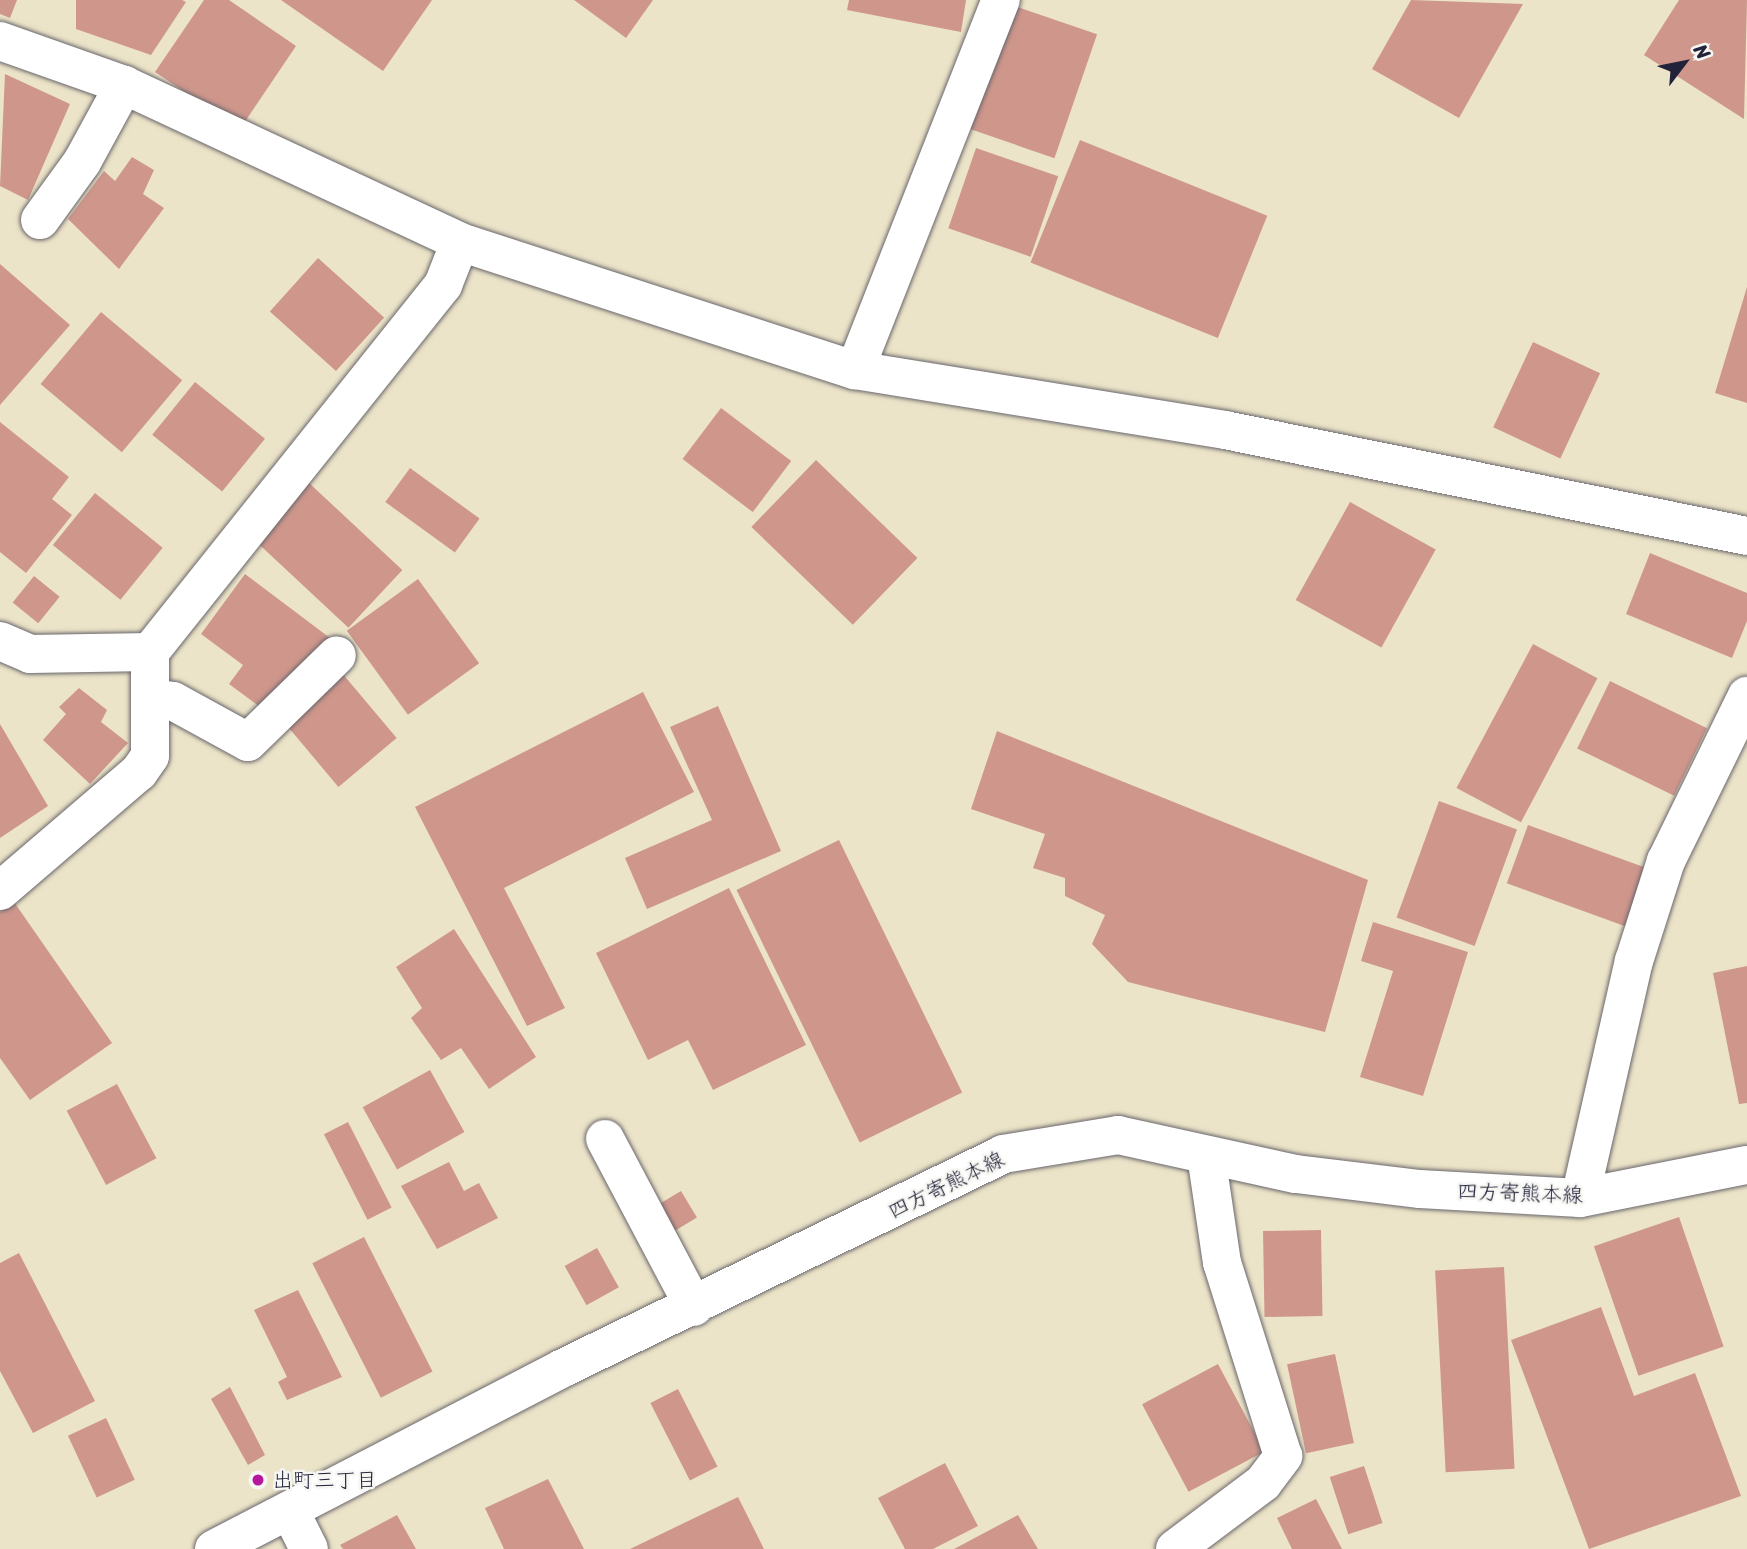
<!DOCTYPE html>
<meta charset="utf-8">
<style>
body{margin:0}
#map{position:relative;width:1747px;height:1549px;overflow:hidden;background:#ece4c8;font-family:Sriracha,"Klee One",sans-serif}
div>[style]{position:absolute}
.building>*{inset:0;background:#cf978c;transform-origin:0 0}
.roads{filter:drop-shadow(0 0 2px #69666c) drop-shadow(0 0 2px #69666c)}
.street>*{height:38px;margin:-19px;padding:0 19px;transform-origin:19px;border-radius:19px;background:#fff}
.secondary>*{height:38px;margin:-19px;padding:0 19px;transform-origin:19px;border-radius:19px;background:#fff}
.dots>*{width:19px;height:19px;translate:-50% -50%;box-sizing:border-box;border:4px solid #f6f6f2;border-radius:50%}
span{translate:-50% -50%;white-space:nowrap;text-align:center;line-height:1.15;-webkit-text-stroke:5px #f6f6f2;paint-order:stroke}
.street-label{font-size:21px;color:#22223b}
.poi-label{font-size:21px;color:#22223b}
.left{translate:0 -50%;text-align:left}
.north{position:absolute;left:1649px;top:28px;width:70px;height:70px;-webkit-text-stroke:5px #f6f6f2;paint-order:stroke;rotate:58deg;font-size:19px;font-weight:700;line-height:28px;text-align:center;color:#22223b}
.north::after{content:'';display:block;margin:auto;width:24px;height:32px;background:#22223b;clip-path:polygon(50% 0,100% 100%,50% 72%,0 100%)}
</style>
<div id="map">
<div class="building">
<i style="clip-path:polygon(0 0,17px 0,10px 18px,0 14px)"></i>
<i style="clip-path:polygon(76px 0,182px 0,186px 2px,151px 55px,76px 29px)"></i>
<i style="clip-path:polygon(204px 0,229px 0,296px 46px,240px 129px,155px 72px)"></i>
<i style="clip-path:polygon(281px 0,432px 0,383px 71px)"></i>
<i style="clip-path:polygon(574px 0,653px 0,626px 38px)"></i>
<i style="clip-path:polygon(849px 0,966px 0,961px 32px,847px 10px)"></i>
<i style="clip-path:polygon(1411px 0,1523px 4px,1459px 118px,1372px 69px)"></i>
<i style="clip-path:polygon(1679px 0,1747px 0,1744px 119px,1644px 55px)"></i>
<i style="left:1012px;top:5px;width:90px;height:131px;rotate:19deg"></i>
<i style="clip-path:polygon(5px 74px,70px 104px,28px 200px,0 186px)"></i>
<i style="left:1080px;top:140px;width:202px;height:132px;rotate:22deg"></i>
<i style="left:976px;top:148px;width:87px;height:85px;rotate:19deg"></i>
<i style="clip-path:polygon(132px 157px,154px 170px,143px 194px,164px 208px,119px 269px,68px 219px,104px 171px,115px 181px)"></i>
<i style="left:318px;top:258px;width:89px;height:72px;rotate:42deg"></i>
<i style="clip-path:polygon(0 264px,70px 325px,0 405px)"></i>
<i style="clip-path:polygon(1747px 287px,1747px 403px,1715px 393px)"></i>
<i style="left:101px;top:312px;width:106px;height:94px;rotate:40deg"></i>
<i style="left:1533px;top:342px;width:74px;height:94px;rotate:25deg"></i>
<i style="left:195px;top:382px;width:90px;height:68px;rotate:39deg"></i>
<i style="left:721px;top:408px;width:88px;height:64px;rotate:37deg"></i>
<i style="clip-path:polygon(0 422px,69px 477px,52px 499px,72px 515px,26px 573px,0 552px)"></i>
<i style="left:816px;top:460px;width:141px;height:93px;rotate:44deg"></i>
<i style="left:410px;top:468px;width:86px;height:42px;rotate:36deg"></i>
<i style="left:308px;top:482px;width:129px;height:79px;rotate:43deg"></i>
<i style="left:95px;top:493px;width:87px;height:67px;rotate:39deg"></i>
<i style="left:1350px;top:502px;width:98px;height:112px;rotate:29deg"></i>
<i style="clip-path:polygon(1650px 553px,1747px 593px,1747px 621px,1732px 658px,1626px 614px)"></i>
<i style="clip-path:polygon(245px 574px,330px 638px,272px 716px,229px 684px,243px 665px,201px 634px)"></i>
<i style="left:34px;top:576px;width:33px;height:34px;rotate:39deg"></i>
<i style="left:418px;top:579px;width:104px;height:88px;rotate:54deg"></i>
<i style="left:1533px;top:644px;width:73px;height:163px;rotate:28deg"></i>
<i style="left:342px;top:673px;width:85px;height:76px;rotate:50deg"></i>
<i style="left:1610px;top:681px;width:108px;height:75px;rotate:26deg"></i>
<i style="clip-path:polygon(79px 688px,107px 710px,101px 722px,128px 743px,90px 784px,43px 740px,66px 714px,59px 707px)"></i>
<i style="clip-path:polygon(643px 692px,694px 792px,504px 888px,565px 1008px,527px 1026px,415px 807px)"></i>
<i style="clip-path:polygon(718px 706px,781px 851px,647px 909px,625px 858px,712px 820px,670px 727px)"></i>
<i style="clip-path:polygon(0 724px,48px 806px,0 838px)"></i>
<i style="clip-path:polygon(997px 731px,1368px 880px,1325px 1032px,1128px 982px,1092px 944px,1105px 915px,1065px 896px,1065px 878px,1033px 868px,1045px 834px,971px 809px)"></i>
<i style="left:1439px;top:801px;width:83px;height:124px;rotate:20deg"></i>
<i style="left:1528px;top:825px;width:126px;height:62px;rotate:20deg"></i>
<i style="left:839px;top:840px;width:281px;height:114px;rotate:64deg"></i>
<i style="clip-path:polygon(729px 888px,806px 1045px,713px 1090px,688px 1040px,648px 1060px,596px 953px)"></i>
<i style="clip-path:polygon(14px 902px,112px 1043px,30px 1100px,0 1058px,0 912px)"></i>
<i style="clip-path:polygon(1373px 922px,1468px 952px,1423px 1096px,1360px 1077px,1393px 971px,1361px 961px)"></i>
<i style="clip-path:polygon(454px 929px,536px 1057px,489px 1089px,461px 1048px,441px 1060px,411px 1018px,422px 1008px,396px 967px)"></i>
<i style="clip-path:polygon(1747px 966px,1747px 1103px,1739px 1104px,1713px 973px)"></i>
<i style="left:430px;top:1070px;width:71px;height:77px;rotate:61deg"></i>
<i style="left:117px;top:1084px;width:84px;height:57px;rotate:62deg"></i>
<i style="left:348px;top:1122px;width:96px;height:27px;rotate:63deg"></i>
<i style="clip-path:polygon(449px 1162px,464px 1191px,479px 1183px,498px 1218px,437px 1249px,401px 1186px)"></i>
<i style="left:681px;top:1191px;width:31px;height:36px;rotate:59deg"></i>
<i style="left:1679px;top:1217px;width:137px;height:90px;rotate:71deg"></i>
<i style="left:1321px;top:1230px;width:86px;height:58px;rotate:89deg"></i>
<i style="left:364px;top:1237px;width:151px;height:58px;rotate:63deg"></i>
<i style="left:597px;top:1248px;width:45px;height:37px;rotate:61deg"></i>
<i style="clip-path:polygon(19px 1253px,95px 1401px,33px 1433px,0 1371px,0 1263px)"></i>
<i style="left:1504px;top:1267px;width:202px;height:69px;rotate:87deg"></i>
<i style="clip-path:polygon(298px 1290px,342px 1377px,287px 1400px,278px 1382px,287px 1377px,254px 1310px)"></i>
<i style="clip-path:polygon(1601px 1307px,1634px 1396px,1695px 1373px,1741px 1496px,1589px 1549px,1511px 1340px)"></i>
<i style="left:1335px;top:1354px;width:91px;height:49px;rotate:78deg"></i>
<i style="left:1218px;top:1364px;width:99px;height:86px;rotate:62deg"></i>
<i style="clip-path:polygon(230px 1387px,265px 1455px,248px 1465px,211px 1399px)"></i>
<i style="left:678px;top:1389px;width:87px;height:31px;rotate:63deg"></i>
<i style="left:106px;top:1418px;width:68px;height:42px;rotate:65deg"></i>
<i style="clip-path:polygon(945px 1463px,978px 1526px,933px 1549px,905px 1549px,878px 1498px)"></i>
<i style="left:1364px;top:1466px;width:60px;height:36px;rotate:72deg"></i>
<i style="clip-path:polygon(548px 1479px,584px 1549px,504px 1549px,485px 1508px)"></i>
<i style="clip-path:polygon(738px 1497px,764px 1549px,630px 1549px)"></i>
<i style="clip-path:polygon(1316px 1499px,1342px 1549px,1292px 1549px,1277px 1518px)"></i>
<i style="clip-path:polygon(397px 1515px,416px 1549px,343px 1549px,340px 1545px)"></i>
<i style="clip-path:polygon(1018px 1515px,1038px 1549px,954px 1549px)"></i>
</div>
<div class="roads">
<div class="street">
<i style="left:0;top:41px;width:132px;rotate:19.5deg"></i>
<i style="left:124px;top:85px;width:371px;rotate:25deg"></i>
<i style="left:460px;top:242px;width:415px;rotate:18deg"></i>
<i style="left:855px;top:370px;width:375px;rotate:9.2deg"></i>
<i style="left:1225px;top:430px;width:533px;rotate:11.48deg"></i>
<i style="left:40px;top:220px;width:72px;rotate:-54.1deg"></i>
<i style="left:82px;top:162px;width:88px;rotate:-61.4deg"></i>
<i style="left:855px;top:370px;width:398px;rotate:-68.5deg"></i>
<i style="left:0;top:641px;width:33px;rotate:23deg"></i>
<i style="left:30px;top:654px;width:120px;rotate:-1deg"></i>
<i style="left:153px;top:698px;width:20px;rotate:9deg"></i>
<i style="left:173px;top:701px;width:85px;rotate:28.7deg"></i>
<i style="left:248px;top:742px;width:124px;rotate:-44.3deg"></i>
<i style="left:0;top:891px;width:183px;rotate:-40.6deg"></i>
<i style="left:139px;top:772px;width:19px;rotate:-55deg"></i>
<i style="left:150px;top:756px;width:104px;rotate:-90deg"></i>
<i style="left:150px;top:652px;width:470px;rotate:-51.4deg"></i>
<i style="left:443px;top:285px;width:46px;rotate:-68.4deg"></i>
<i style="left:605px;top:1139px;width:190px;rotate:62.1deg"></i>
<i style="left:1580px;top:1198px;width:243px;rotate:-77.2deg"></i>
<i style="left:1634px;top:961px;width:105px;rotate:-72.3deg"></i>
<i style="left:1666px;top:861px;width:184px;rotate:-63.9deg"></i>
<i style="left:290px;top:1511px;width:42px;rotate:63.4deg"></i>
<i style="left:1175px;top:1549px;width:110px;rotate:-36.9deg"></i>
<i style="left:1263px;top:1483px;width:34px;rotate:-53deg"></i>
<i style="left:1283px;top:1456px;width:202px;rotate:-107.5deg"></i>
<i style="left:1222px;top:1263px;width:109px;rotate:-98.4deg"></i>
</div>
<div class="secondary">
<i style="left:214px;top:1549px;width:393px;rotate:-27.4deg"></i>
<i style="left:563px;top:1368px;width:489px;rotate:-25.9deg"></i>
<i style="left:1003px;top:1154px;width:117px;rotate:-9.4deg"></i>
<i style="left:1118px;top:1135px;width:182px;rotate:12.4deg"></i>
<i style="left:1296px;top:1174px;width:125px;rotate:6.9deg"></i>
<i style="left:1420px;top:1189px;width:160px;rotate:3.2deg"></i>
<i style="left:1580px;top:1198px;width:170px;rotate:-11.2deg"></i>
</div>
</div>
<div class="dots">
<i style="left:258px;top:1480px;background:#b5179e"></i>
</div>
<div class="street-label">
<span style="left:946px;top:1185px;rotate:-26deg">四方寄熊本線</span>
<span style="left:1520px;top:1193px;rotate:2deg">四方寄熊本線</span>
</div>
<div class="poi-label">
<span class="left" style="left:272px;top:1480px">出町三丁目</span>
</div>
<div class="north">N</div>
</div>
